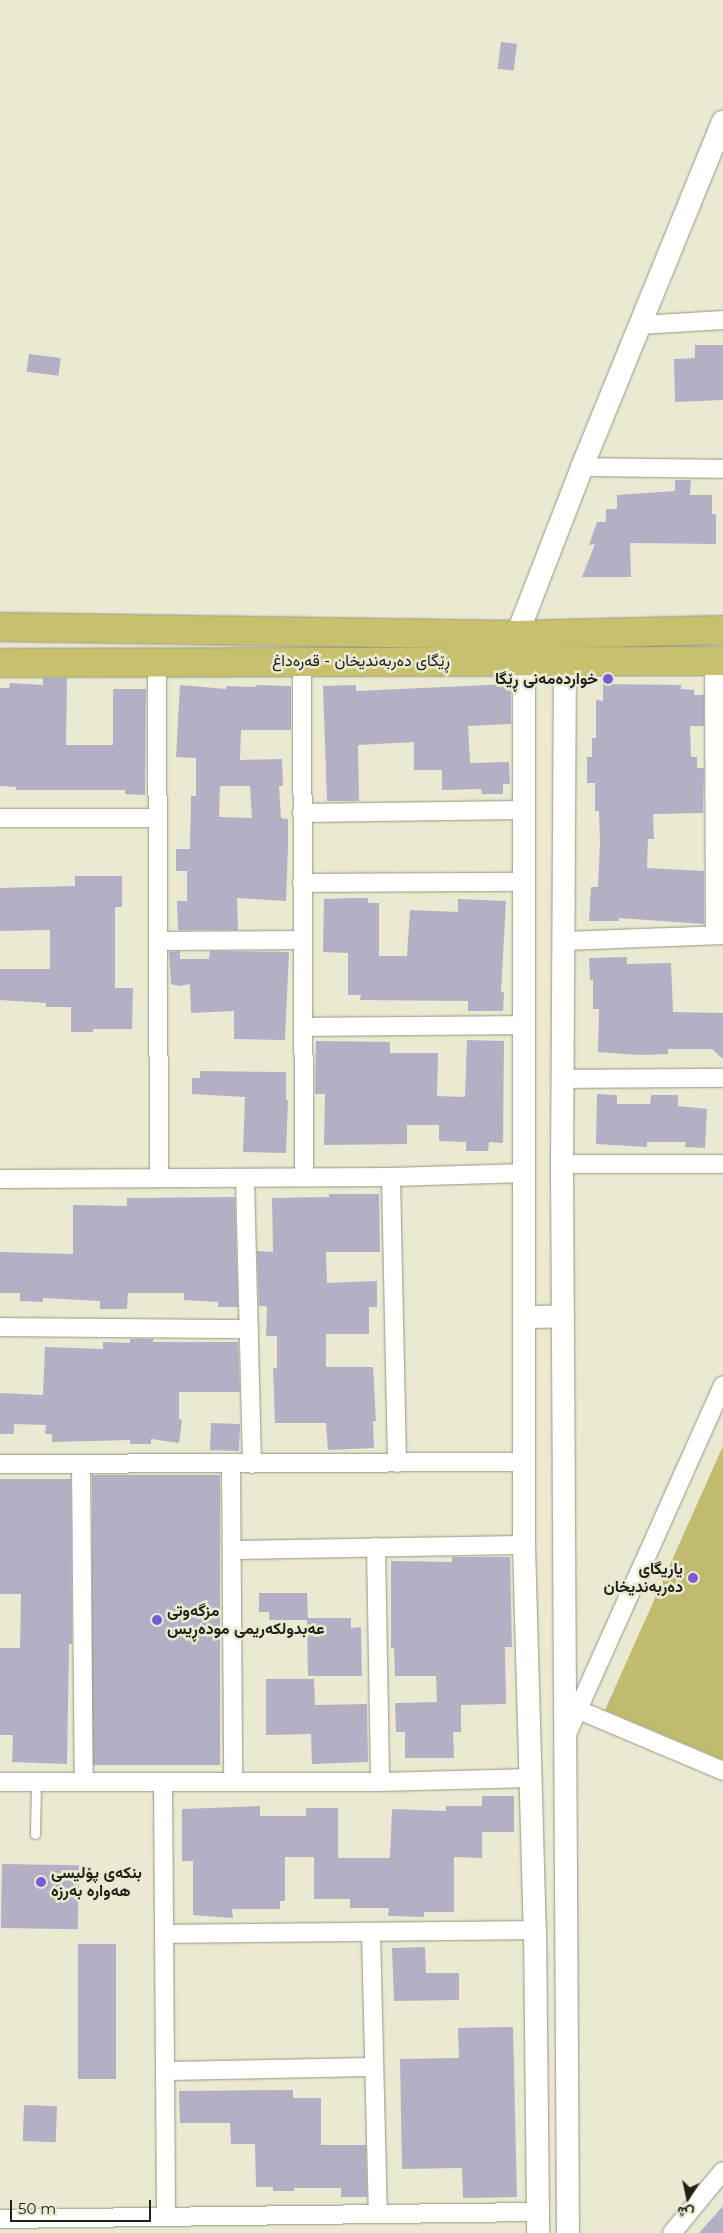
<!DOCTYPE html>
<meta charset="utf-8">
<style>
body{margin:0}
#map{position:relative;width:723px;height:2233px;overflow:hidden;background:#eae9d2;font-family:Montserrat,Vazirmatn,sans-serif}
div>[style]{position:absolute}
.green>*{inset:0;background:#c1bb6f}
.building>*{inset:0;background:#b3b0c6;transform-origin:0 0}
.roads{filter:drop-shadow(0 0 1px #96957f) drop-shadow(0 0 1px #96957f)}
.service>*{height:9px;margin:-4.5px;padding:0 4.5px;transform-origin:4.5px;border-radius:4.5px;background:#fff}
.minor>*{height:18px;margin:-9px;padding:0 9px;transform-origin:9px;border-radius:9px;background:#fff}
.tertiary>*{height:22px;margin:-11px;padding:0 11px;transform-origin:11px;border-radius:11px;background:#fff}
.primary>*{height:28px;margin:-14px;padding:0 14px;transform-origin:14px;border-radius:14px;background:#c7c16d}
.dots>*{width:14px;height:14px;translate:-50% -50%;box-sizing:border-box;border:2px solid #eae9d2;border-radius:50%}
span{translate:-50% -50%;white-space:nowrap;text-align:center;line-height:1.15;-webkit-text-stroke:5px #eae9d2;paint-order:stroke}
.street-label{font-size:16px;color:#222119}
.poi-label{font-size:16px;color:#222119;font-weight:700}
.right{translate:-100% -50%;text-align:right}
.left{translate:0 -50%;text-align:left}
.north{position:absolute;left:663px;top:2173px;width:50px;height:50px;-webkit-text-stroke:4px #eae9d2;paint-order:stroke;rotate:190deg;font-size:14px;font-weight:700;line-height:20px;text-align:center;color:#222119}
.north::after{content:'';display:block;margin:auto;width:18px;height:22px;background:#222119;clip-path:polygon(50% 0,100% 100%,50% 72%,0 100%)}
.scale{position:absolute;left:10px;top:2200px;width:141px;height:22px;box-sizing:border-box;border:2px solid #222119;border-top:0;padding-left:6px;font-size:15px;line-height:18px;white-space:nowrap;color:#222119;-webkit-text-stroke:4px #eae9d2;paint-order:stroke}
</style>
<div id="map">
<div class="green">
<i style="clip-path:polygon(723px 1446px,723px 1760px,605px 1710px)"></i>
</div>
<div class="building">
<i style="left:501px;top:42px;width:16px;height:27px;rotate:7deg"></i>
<i style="clip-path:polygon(695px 345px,723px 345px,723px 400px,675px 402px,674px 359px,695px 358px)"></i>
<i style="left:29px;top:354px;width:32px;height:18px;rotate:7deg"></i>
<i style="clip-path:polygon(675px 480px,691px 480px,690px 495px,712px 495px,712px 514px,716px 514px,716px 544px,630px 543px,631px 577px,582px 577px,595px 544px,589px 545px,597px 522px,606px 522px,606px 509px,617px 509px,617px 495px,675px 491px)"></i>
<i style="clip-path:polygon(43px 678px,67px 678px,66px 745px,113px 745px,113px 689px,146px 689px,145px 795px,125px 794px,125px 790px,16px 790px,16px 787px,0 786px,0 688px,9px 688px,10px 683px,43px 685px)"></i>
<i style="clip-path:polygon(511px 684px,511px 724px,468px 726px,470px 763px,509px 762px,510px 784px,503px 784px,503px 794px,482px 794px,481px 789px,442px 790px,442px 770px,414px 770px,414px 742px,358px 745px,359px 801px,327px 801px,323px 686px,356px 685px,356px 691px)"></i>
<i style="clip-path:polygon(603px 684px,681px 685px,681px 689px,694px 690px,694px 695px,704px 695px,704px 726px,690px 726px,691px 757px,697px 757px,697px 768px,704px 768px,703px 813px,653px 814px,654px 839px,648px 839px,647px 868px,704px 871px,704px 924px,619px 918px,619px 921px,589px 921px,591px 887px,598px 887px,600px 842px,599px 811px,595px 811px,595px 783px,587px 783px,587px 757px,592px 757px,592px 738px,596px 738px,596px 700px,603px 701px)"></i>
<i style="clip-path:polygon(evenodd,180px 685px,226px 689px,226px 686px,256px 687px,256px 685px,291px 686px,291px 730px,241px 730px,240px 760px,282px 759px,283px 786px,279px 786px,281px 818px,288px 819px,288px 847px,286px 901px,237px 898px,238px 930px,178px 930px,177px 901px,187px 901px,187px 871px,176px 871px,176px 849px,190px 849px,191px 796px,196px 796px,196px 758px,176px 757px,180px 685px,220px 786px,250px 786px,252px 818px,219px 817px,220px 786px)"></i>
<i style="clip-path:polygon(75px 876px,122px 876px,122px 907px,115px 907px,115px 988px,133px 988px,132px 1029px,93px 1029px,93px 1032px,71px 1032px,71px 1007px,46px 1007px,46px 1003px,0 1000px,0 969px,50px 969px,50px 930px,0 931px,0 888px,75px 886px)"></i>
<i style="clip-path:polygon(354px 898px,368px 898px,368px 903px,379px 903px,379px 956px,407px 956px,410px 910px,458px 912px,458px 899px,506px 901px,501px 992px,504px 992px,503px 1011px,468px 1011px,468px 1001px,360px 1000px,361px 995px,348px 995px,348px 953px,323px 952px,324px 899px)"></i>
<i style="clip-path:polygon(180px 951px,180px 959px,209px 959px,210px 951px,289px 952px,285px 1040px,234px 1039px,234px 1011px,191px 1013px,190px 984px,180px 986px,171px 984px,169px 952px)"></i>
<i style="clip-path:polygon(627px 957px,627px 964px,671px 963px,673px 1012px,723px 1013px,723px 1059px,712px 1049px,668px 1049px,668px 1054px,640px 1055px,598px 1052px,599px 1009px,593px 1009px,593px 980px,590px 980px,589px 958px)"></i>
<i style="clip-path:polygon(467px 1040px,504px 1041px,503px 1143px,489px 1142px,488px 1151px,466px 1151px,466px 1142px,439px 1141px,439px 1125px,407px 1125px,407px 1144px,324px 1145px,325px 1094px,315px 1094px,316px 1041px,390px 1042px,390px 1053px,438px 1053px,437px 1096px,465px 1097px)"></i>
<i style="clip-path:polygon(200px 1071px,286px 1072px,286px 1100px,288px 1100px,286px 1153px,243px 1152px,245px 1097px,192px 1094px,192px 1078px,200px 1078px)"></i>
<i style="clip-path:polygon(597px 1094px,617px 1095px,617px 1104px,650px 1104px,651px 1095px,678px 1095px,678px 1106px,707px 1109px,705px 1148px,685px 1147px,686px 1142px,647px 1142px,647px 1147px,596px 1144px)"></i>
<i style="clip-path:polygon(329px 1194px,379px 1194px,380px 1252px,326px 1252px,327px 1283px,377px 1281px,377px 1307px,369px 1307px,369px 1334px,326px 1334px,326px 1367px,373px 1367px,376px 1421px,373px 1421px,374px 1448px,328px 1450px,326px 1423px,275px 1423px,273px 1368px,277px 1368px,277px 1336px,266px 1336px,267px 1309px,266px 1306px,259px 1306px,257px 1251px,273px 1252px,272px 1198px,329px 1197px)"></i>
<i style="clip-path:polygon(235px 1197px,238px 1307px,218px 1307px,218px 1302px,184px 1300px,184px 1293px,128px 1293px,127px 1309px,100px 1309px,100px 1301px,43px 1298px,43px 1302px,20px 1301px,20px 1293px,0 1293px,0 1252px,73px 1254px,73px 1205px,127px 1206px,127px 1198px)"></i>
<i style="clip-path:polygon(130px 1339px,153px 1339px,153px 1342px,238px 1342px,240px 1392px,179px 1392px,179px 1419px,182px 1420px,179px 1443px,151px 1439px,151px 1444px,130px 1444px,130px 1440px,52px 1442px,52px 1434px,45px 1434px,46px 1425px,14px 1424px,14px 1434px,0 1434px,0 1393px,43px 1395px,45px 1347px,103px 1349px,103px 1342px,130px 1343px)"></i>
<i style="left:211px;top:1423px;width:29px;height:27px;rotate:2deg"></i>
<i style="left:92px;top:1475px;width:128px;height:290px"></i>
<i style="clip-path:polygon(0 1479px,71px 1479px,72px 1644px,69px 1644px,67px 1764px,12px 1762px,13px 1735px,0 1735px,0 1648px,20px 1648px,21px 1594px,0 1594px)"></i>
<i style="clip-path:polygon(452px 1557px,510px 1557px,512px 1647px,505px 1647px,506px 1704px,461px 1705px,461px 1732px,453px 1732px,454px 1758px,405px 1758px,405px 1732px,396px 1732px,395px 1703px,437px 1702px,436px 1676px,395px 1676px,394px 1648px,391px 1648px,391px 1561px,452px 1562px)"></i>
<i style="clip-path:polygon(259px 1593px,307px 1593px,308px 1618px,351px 1618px,351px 1628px,361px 1627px,362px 1676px,308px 1676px,307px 1620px,269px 1620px,269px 1612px,259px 1612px)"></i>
<i style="clip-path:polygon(266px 1679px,314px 1679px,315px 1705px,367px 1704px,368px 1762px,312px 1764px,311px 1734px,266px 1735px)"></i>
<i style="clip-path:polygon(482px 1796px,514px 1796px,514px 1832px,482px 1832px,482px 1858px,454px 1857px,454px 1912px,424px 1912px,424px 1917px,388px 1916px,389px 1908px,350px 1908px,350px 1899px,314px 1899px,314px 1857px,285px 1857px,285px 1901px,280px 1901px,280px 1909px,232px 1909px,233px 1918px,193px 1915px,193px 1861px,182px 1861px,182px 1809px,260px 1806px,260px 1816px,306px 1816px,306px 1808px,338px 1808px,338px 1858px,390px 1858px,392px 1809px,446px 1811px,446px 1806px,482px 1806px)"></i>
<i style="left:2px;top:1864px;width:77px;height:64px;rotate:1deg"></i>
<i style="left:78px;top:1944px;width:38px;height:135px"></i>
<i style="clip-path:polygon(425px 1947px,426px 1973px,459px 1973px,459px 2000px,394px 2001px,392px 1948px)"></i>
<i style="clip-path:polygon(513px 2027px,517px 2197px,463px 2198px,462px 2168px,402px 2169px,400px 2059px,459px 2058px,458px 2028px)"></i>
<i style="clip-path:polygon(293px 2090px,293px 2098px,321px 2098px,321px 2145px,366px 2145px,367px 2197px,341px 2197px,341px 2188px,294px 2188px,294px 2191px,273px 2191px,273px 2187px,256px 2187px,255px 2144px,231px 2144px,230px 2123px,180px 2123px,179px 2091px)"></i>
<i style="left:24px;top:2105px;width:33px;height:36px;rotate:2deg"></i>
<i style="clip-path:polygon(723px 2206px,723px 2233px,699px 2233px)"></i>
</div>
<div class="roads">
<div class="service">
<i style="left:35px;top:1834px;width:52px;rotate:-88.9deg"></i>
</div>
<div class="minor">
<i style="left:641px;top:325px;width:82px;rotate:-3.5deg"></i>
<i style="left:582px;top:467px;width:141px;rotate:0.8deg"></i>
<i style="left:302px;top:661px;width:516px;rotate:89.78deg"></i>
<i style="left:714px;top:661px;width:274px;rotate:89.8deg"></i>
<i style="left:157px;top:662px;width:516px;rotate:89.78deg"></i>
<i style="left:302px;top:813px;width:222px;rotate:-0.8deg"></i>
<i style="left:0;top:818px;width:158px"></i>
<i style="left:302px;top:883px;width:222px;rotate:-0.3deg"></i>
<i style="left:159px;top:941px;width:144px;rotate:-0.4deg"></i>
<i style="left:565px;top:941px;width:158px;rotate:-2.2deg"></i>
<i style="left:303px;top:1027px;width:221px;rotate:-0.5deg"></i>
<i style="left:564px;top:1079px;width:159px;rotate:-0.4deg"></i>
<i style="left:562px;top:1164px;width:161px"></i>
<i style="left:391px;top:1177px;width:286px;rotate:88.8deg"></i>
<i style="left:245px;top:1178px;width:286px;rotate:88.6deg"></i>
<i style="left:0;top:1179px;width:391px;rotate:-0.3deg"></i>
<i style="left:391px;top:1177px;width:133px;rotate:-1.7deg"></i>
<i style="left:0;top:1327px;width:249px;rotate:0.5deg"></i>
<i style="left:231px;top:1463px;width:319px;rotate:89.6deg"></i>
<i style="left:0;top:1464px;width:524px;rotate:-0.22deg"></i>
<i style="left:81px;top:1464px;width:318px;rotate:89.5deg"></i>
<i style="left:376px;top:1547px;width:235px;rotate:89deg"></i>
<i style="left:232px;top:1550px;width:292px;rotate:-1deg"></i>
<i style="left:567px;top:1705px;width:169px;rotate:22.9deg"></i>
<i style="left:567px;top:1734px;width:382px;rotate:-65.9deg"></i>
<i style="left:0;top:1782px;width:380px"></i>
<i style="left:380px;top:1782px;width:151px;rotate:-1.5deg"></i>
<i style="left:163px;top:1782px;width:435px;rotate:89.6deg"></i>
<i style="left:371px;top:1933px;width:281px;rotate:88.6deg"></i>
<i style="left:165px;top:1934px;width:370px;rotate:-0.6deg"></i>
<i style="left:166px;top:2071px;width:208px;rotate:-1.1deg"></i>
<i style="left:0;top:2219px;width:537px;rotate:-0.75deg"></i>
<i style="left:672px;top:2233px;width:80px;rotate:-50.6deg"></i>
</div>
<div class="tertiary">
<i style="left:517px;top:635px;width:180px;rotate:-68.8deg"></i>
<i style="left:582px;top:467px;width:373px;rotate:-67.8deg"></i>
<i style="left:524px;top:661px;width:884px;rotate:90deg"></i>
<i style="left:524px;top:1545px;width:385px;rotate:88.4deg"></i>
<i style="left:535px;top:1930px;width:303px;rotate:89.4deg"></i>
<i style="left:565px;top:661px;width:503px;rotate:90.34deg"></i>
<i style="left:562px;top:1164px;width:1069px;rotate:89.68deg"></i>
<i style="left:524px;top:1317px;width:39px;rotate:-1deg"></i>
</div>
<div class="primary">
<i style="left:0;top:627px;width:517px;rotate:0.89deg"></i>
<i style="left:517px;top:635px;width:206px;rotate:-1.4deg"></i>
<i style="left:0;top:663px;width:723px;rotate:-0.16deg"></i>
</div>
</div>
<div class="dots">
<i style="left:608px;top:679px;background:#7a5ad5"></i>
<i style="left:693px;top:1578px;background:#7a5ad5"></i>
<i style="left:157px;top:1620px;background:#7a5ad5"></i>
<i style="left:41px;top:1882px;background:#7a5ad5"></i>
</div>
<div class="street-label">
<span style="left:361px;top:661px">ڕێگای دەربەندیخان - قەرەداغ</span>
</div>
<div class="poi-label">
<span class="right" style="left:598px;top:679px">خواردەمەنی ڕێگا</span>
<span class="right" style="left:683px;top:1578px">یاریگاى<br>ده‌ربه‌ندیخان</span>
<span class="left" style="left:167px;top:1620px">مزگەوتی<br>عەبدولکەریمی مودەڕیس</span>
<span class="left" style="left:51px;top:1882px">بنکەی پۆلیسی<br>هەوارە بەرزە</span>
</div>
<div class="north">ش</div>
<div class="scale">50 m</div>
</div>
